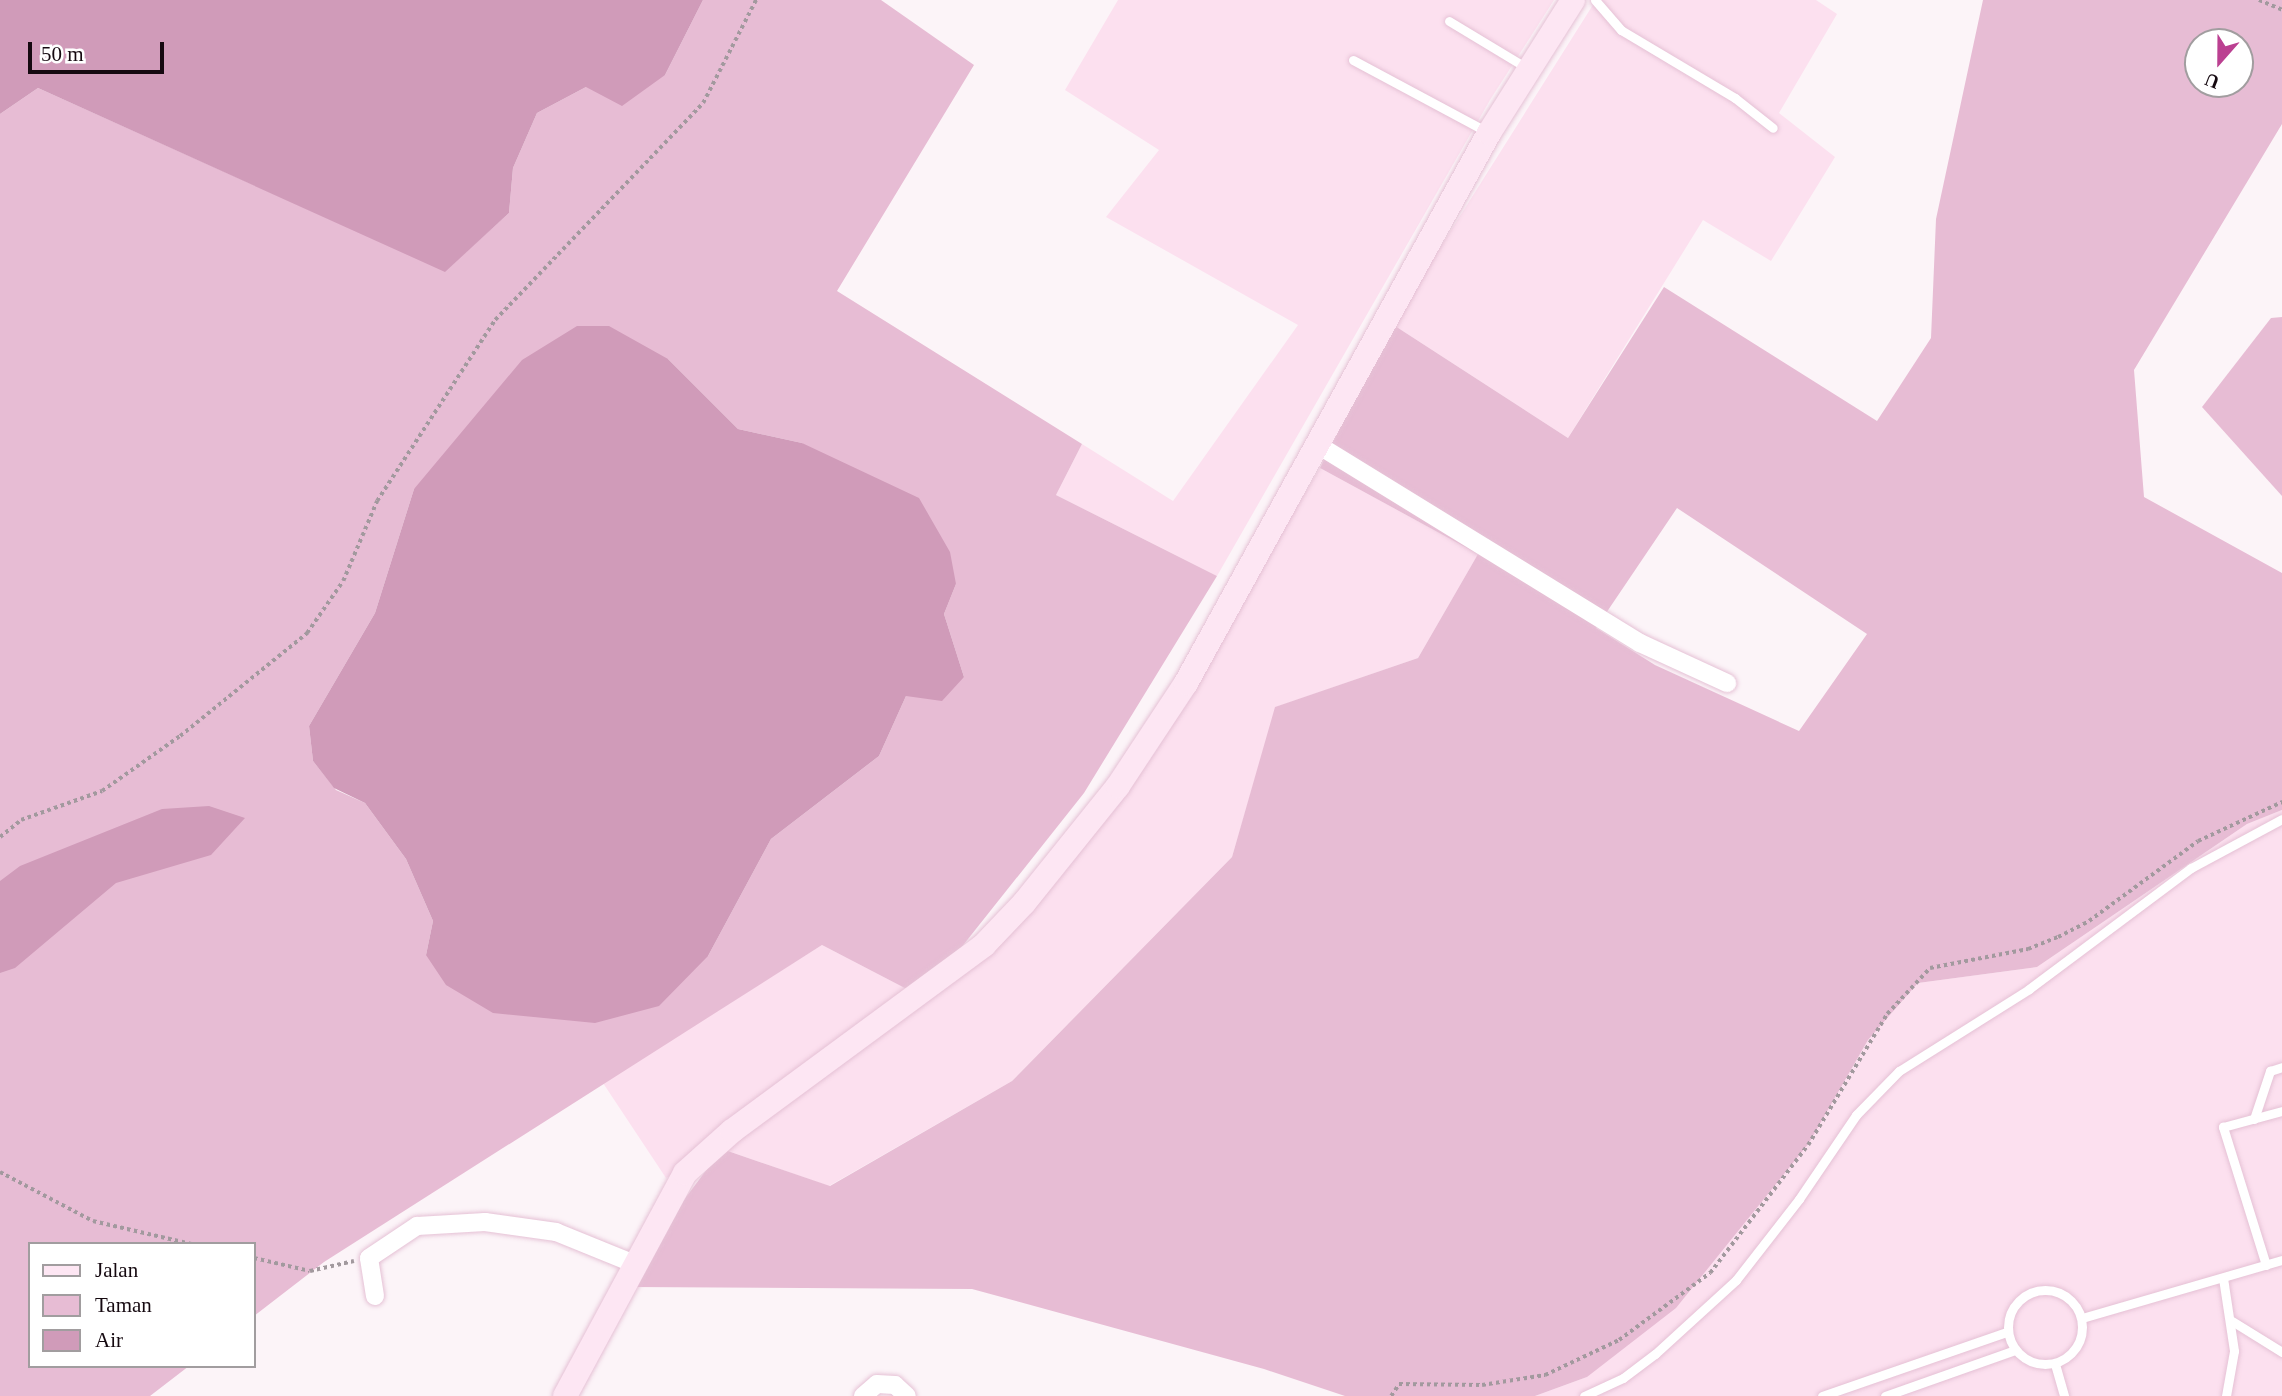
<!DOCTYPE html>
<style>
body{margin:0}
#map{position:relative;width:2282px;height:1396px;overflow:hidden;background:#fcf4f8;font-family:"Times New Roman",serif}
div>[style]{position:absolute}
.built>*{inset:0;background:#fce0ef}
.green>*{inset:0;background:#e7bcd4}
.water>*{inset:0;background:#d09bb9}
.path>*{height:3.5px;margin-top:-1.75px;transform-origin:0;background:repeating-linear-gradient(90deg,#a2999e 0 3.5px,transparent 0 7px)}
.roads{filter:drop-shadow(0 0 2px #e5c1d5) drop-shadow(0 0 2px #e5c1d5)}
.service>*{height:9px;margin:-4.5px;padding:0 4.5px;transform-origin:4.5px;border-radius:4.5px;background:#fff}
.service>.ring{margin:-4.5px;padding:0;box-sizing:content-box;background:none;border:9px solid #fff;border-radius:50%}
.minor>*{height:18px;margin:-9px;padding:0 9px;transform-origin:9px;border-radius:9px;background:#fff}
.secondary>*{height:24px;margin:-12px;padding:0 12px;transform-origin:12px;border-radius:12px;background:#fde6f3}
span{translate:-50% -50%;white-space:nowrap;text-align:center;line-height:1.15;-webkit-text-stroke:7px #fff;paint-order:stroke}
.legend{position:absolute;left:28px;top:1242px;width:228px;height:126px;box-sizing:border-box;background:#fff;border:2px solid #a19d9f;margin:0;padding:9px 12px;list-style:none;font-size:21px;color:#150910}
.legend li{display:flex;align-items:center;gap:14px;height:35px}
.legend b{width:35px;border:2px solid #a19d9f}
.north{position:absolute;left:2184px;top:28px;width:70px;height:70px;box-sizing:border-box;background:#fff;border:2px solid #a19d9f;border-radius:50%;rotate:201deg;font-size:19px;font-weight:700;line-height:28px;text-align:center;color:#150910}
.north::after{content:'';display:block;margin:auto;width:24px;height:32px;background:#bb4091;clip-path:polygon(50% 0,100% 100%,50% 72%,0 100%)}
.scale{position:absolute;left:28px;top:42px;width:136px;height:32px;box-sizing:border-box;border:4px solid #150910;border-top:0;padding-left:9px;font-size:21px;line-height:24px;white-space:nowrap;color:#150910;-webkit-text-stroke:5px #fff;paint-order:stroke}
</style>
<div id="map">
<div class="built">
<i style="clip-path:polygon(1118px 0,1554px 0,1490px 100px,1217px 576px,1056px 495px,1082px 444px,1173px 501px,1298px 325px,1106px 217px,1159px 150px,1065px 90px)"></i>
<i style="clip-path:polygon(1596px 0,1816px 0,1837px 14px,1779px 113px,1835px 157px,1771px 261px,1703px 220px,1568px 438px,1392px 324px)"></i>
<i style="clip-path:polygon(1320px 468px,1478px 554px,1418px 658px,1276px 707px,1232px 857px,1012px 1081px,829px 1186px,722px 1149px,666px 1178px,603px 1083px,822px 945px,922px 997px,1111px 808px,1188px 689px)"></i>
<i style="clip-path:polygon(2282px 810px,2282px 1396px,1535px 1396px,1587px 1377px,1809px 1143px,1868px 1040px,1918px 983px,2037px 967px,2247px 824px)"></i>
</div>
<div class="green">
<i style="clip-path:polygon(evenodd,703px 0,881px 0,974px 65px,837px 291px,1082px 444px,1056px 495px,1217px 576px,1084px 793px,922px 997px,822px 945px,324px 1262px,254px 1316px,254px 1244px,30px 1244px,30px 1366px,189px 1366px,150px 1396px,0 1396px,0 114px,38px 88px,445px 271px,509px 213px,513px 168px,537px 113px,586px 87px,665px 75px,703px 0,668px 359px,738px 429px,802px 443px,956px 584px,944px 614px,964px 677px,906px 696px,879px 756px,771px 839px,708px 956px,426px 955px,433px 921px,406px 859px,365px 803px,336px 790px,313px 761px,309px 726px,375px 613px,414px 489px,668px 359px)"></i>
<i style="clip-path:polygon(evenodd,1983px 0,2282px 0,2282px 124px,2134px 370px,2144px 497px,2282px 573px,2282px 810px,2247px 824px,2037px 967px,1918px 983px,1868px 1040px,1809px 1143px,1676px 1308px,1587px 1377px,1535px 1396px,1345px 1396px,1264px 1369px,972px 1289px,633px 1287px,669px 1220px,722px 1149px,830px 1186px,1012px 1081px,1232px 857px,1275px 707px,1418px 658px,1478px 554px,1320px 468px,1392px 324px,1568px 438px,1664px 287px,1877px 421px,1931px 338px,1936px 219px,1983px 0,2198px 42px,2240px 42px,2240px 84px,2198px 84px,2198px 42px,1983px 0,1677px 508px,1867px 634px,1799px 731px,1655px 665px,1596px 628px,1677px 508px)"></i>
<i style="clip-path:polygon(2282px 317px,2282px 496px,2202px 407px,2271px 318px)"></i>
</div>
<div class="water">
<i style="clip-path:polygon(0 0,703px 0,665px 75px,622px 106px,586px 87px,537px 113px,513px 168px,509px 213px,445px 272px,38px 88px,0 114px)"></i>
<i style="clip-path:polygon(577px 326px,609px 326px,668px 359px,738px 429px,802px 443px,919px 498px,950px 552px,956px 584px,944px 614px,964px 677px,942px 701px,906px 696px,879px 756px,771px 839px,708px 956px,659px 1006px,595px 1023px,493px 1013px,446px 985px,426px 955px,433px 921px,406px 859px,365px 803px,334px 788px,313px 761px,309px 726px,375px 613px,414px 489px,522px 360px)"></i>
<i style="clip-path:polygon(209px 806px,245px 818px,211px 855px,116px 883px,15px 968px,0 973px,0 881px,20px 866px,162px 809px)"></i>
</div>
<div class="path">
<i style="left:2259px;top:0;width:25px;rotate:23deg"></i>
<i style="left:0;top:837px;width:27px;rotate:-39deg"></i>
<i style="left:21px;top:820px;width:86px;rotate:-19.7deg"></i>
<i style="left:102px;top:791px;width:95px;rotate:-35.2deg"></i>
<i style="left:180px;top:736px;width:164px;rotate:-39deg"></i>
<i style="left:307px;top:633px;width:63px;rotate:-55.3deg"></i>
<i style="left:343px;top:581px;width:87px;rotate:-67deg"></i>
<i style="left:377px;top:501px;width:216px;rotate:-56.9deg"></i>
<i style="left:495px;top:320px;width:301px;rotate:-46.2deg"></i>
<i style="left:703px;top:103px;width:116px;rotate:-62.8deg"></i>
<i style="left:0;top:1172px;width:105px;rotate:27.8deg"></i>
<i style="left:93px;top:1221px;width:101px;rotate:13.2deg"></i>
<i style="left:254px;top:1258px;width:57px;rotate:13.1deg"></i>
<i style="left:310px;top:1271px;width:45px;rotate:-12.8deg"></i>
<i style="left:1391px;top:1396px;width:14px;rotate:-56deg"></i>
<i style="left:1399px;top:1384px;width:83px;rotate:0.7deg"></i>
<i style="left:1482px;top:1385px;width:64px;rotate:-9deg"></i>
<i style="left:1545px;top:1375px;width:82px;rotate:-25.3deg"></i>
<i style="left:1619px;top:1340px;width:113px;rotate:-36.4deg"></i>
<i style="left:1710px;top:1273px;width:161px;rotate:-52.6deg"></i>
<i style="left:1808px;top:1145px;width:153px;rotate:-58.9deg"></i>
<i style="left:1887px;top:1014px;width:63px;rotate:-46.9deg"></i>
<i style="left:1930px;top:968px;width:100px;rotate:-11deg"></i>
<i style="left:2028px;top:949px;width:32px;rotate:-22deg"></i>
<i style="left:2058px;top:937px;width:35px;rotate:-27deg"></i>
<i style="left:2089px;top:921px;width:135px;rotate:-36.3deg"></i>
<i style="left:2198px;top:841px;width:93px;rotate:-24.9deg"></i>
</div>
<div class="roads">
<div class="service">
<i style="left:1595px;top:0;width:40px;rotate:49deg"></i>
<i style="left:1621px;top:30px;width:133px;rotate:30.8deg"></i>
<i style="left:1735px;top:98px;width:48px;rotate:38.3deg"></i>
<i style="left:1449px;top:21px;width:91px;rotate:31.1deg"></i>
<i style="left:1353px;top:60px;width:152px;rotate:28.2deg"></i>
<i style="left:2254px;top:1119px;width:51px;rotate:-71.6deg"></i>
<i style="left:2270px;top:1071px;width:13px;rotate:-18deg"></i>
<i style="left:2266px;top:1265px;width:145px;rotate:-107.3deg"></i>
<i style="left:2223px;top:1127px;width:61px;rotate:-15.2deg"></i>
<i style="left:2223px;top:1278px;width:74px;rotate:81.4deg"></i>
<i style="left:2234px;top:1351px;width:46px;rotate:100.1deg"></i>
<i class="ring" style="left:2008px;top:1290px;width:65px;height:65px"></i>
<i style="left:2082px;top:1318px;width:208px;rotate:-16.2deg"></i>
<i style="left:2232px;top:1321px;width:59px;rotate:31.8deg"></i>
<i style="left:2055px;top:1364px;width:33px;rotate:74deg"></i>
<i style="left:1584px;top:1396px;width:43px;rotate:-24.8deg"></i>
<i style="left:1623px;top:1378px;width:40px;rotate:-37deg"></i>
<i style="left:1655px;top:1354px;width:110px;rotate:-42.4deg"></i>
<i style="left:1736px;top:1280px;width:103px;rotate:-52.1deg"></i>
<i style="left:1799px;top:1199px;width:102px;rotate:-55.8deg"></i>
<i style="left:1856px;top:1115px;width:62px;rotate:-45.7deg"></i>
<i style="left:1899px;top:1071px;width:154px;rotate:-32.2deg"></i>
<i style="left:2029px;top:989px;width:202px;rotate:-36.8deg"></i>
<i style="left:2191px;top:868px;width:103px;rotate:-28.3deg"></i>
<i style="left:1822px;top:1396px;width:196px;rotate:-19.1deg"></i>
<i style="left:1885px;top:1396px;width:138px;rotate:-19.5deg"></i>
</div>
<div class="minor">
<i style="left:1318px;top:445px;width:378px;rotate:31.6deg"></i>
<i style="left:1640px;top:643px;width:96px;rotate:24.7deg"></i>
<i style="left:375px;top:1296px;width:38px;rotate:-99deg"></i>
<i style="left:369px;top:1258px;width:58px;rotate:-33.7deg"></i>
<i style="left:417px;top:1226px;width:68px;rotate:-3.4deg"></i>
<i style="left:485px;top:1222px;width:72px;rotate:8deg"></i>
<i style="left:556px;top:1232px;width:85px;rotate:22.1deg"></i>
<i style="left:863px;top:1396px;width:18px;rotate:-41deg"></i>
<i style="left:877px;top:1384px;width:18px;rotate:3deg"></i>
<i style="left:895px;top:1385px;width:16px;rotate:43deg"></i>
</div>
<div class="secondary">
<i style="left:565px;top:1396px;width:253px;rotate:-61.7deg"></i>
<i style="left:685px;top:1173px;width:63px;rotate:-41.8deg"></i>
<i style="left:732px;top:1131px;width:313px;rotate:-36.4deg"></i>
<i style="left:984px;top:945px;width:58px;rotate:-46.4deg"></i>
<i style="left:1024px;top:903px;width:150px;rotate:-51.2deg"></i>
<i style="left:1118px;top:786px;width:123px;rotate:-56.6deg"></i>
<i style="left:1186px;top:683px;width:628px;rotate:-61.15deg"></i>
<i style="left:1489px;top:133px;width:157px;rotate:-57.7deg"></i>
</div>
</div>
<ul class="legend">
<li><b style="height:9px;background:#fde6f3"></b>Jalan</li>
<li><b style="height:19px;background:#e7bcd4"></b>Taman</li>
<li><b style="height:19px;background:#d09bb9"></b>Air</li>
</ul>
<div class="north">U</div>
<div class="scale">50 m</div>
</div>
